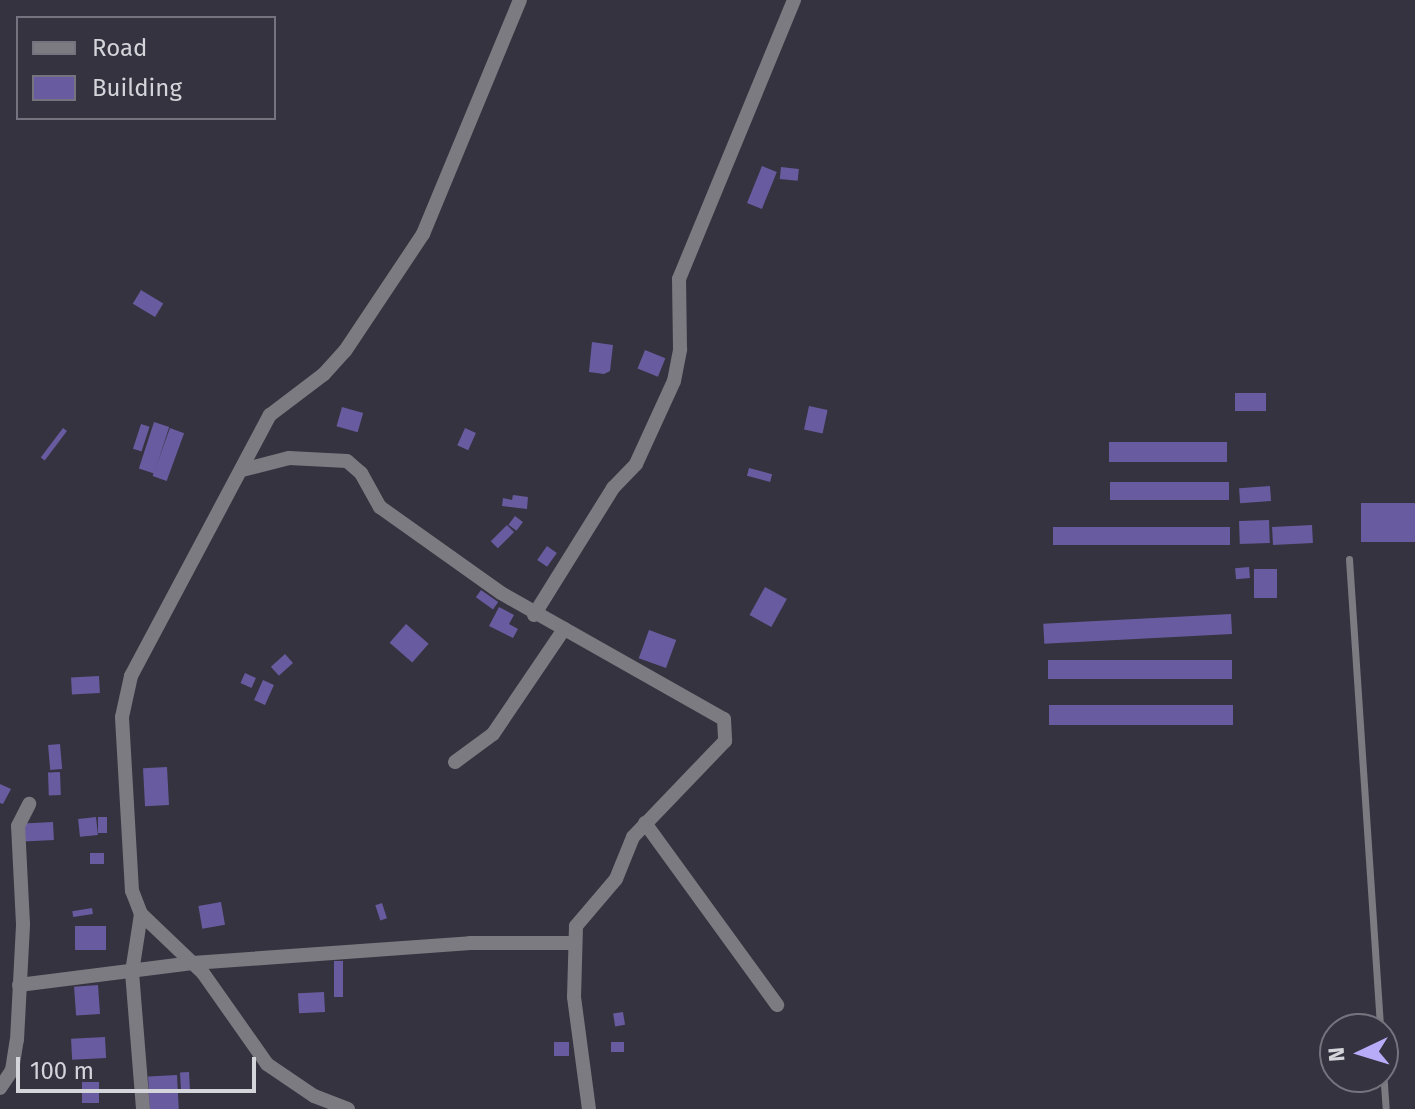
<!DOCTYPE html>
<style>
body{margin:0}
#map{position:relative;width:1415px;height:1109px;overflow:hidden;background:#35333f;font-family:"Fira Sans",sans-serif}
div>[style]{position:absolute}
.building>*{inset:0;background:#695b9f;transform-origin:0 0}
.lane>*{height:7px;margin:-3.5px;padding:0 3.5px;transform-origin:3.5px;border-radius:3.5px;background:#7c7b81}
.street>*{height:14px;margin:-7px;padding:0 7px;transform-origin:7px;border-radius:7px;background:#7c7b81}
span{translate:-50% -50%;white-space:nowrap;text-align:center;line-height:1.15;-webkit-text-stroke:8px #35333f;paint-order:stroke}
.legend{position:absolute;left:16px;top:16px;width:260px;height:104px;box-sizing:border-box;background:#35333f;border:2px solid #75737d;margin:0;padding:10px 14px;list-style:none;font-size:24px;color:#d4d4db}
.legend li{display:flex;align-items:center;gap:16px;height:40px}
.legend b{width:40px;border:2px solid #75737d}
.north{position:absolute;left:1319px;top:1013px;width:80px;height:80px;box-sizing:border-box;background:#35333f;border:2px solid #75737d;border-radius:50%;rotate:266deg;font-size:22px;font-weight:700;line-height:32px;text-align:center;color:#d4d4db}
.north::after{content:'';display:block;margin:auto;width:28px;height:36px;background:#b8abf7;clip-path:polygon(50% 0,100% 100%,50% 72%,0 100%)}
.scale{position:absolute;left:16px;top:1057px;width:240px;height:36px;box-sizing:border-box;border:4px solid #d4d4db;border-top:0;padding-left:10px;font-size:24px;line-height:28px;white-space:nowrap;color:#d4d4db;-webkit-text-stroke:6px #35333f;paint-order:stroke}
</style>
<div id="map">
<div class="building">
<i style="left:762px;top:166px;width:16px;height:40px;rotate:22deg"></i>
<i style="left:781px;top:167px;width:18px;height:12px;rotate:6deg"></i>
<i style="left:141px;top:290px;width:26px;height:16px;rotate:31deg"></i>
<i style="clip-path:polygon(592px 342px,613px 345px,610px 371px,604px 374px,589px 372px)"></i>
<i style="left:645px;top:350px;width:22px;height:20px;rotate:22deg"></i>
<i style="left:1235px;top:393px;width:31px;height:18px"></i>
<i style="left:809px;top:406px;width:19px;height:24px;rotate:12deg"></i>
<i style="left:342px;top:407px;width:22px;height:20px;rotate:16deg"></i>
<i style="left:154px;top:422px;width:16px;height:49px;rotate:18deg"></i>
<i style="left:141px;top:424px;width:9px;height:26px;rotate:18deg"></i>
<i style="left:63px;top:428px;width:5px;height:37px;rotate:37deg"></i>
<i style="left:170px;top:428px;width:15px;height:51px;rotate:20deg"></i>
<i style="left:465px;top:428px;width:12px;height:19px;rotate:24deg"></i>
<i style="left:1227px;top:442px;width:20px;height:118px;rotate:90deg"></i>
<i style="left:749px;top:468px;width:24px;height:8px;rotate:15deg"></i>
<i style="left:1229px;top:482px;width:18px;height:119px;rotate:90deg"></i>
<i style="left:1270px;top:486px;width:15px;height:31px;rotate:86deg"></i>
<i style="clip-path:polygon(513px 495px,528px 497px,527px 509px,502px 506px,503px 498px,512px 500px)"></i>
<i style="left:1415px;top:503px;width:39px;height:54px;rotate:90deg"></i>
<i style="left:515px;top:516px;width:10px;height:11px;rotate:37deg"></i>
<i style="left:1269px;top:520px;width:23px;height:30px;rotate:88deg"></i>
<i style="left:507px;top:525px;width:10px;height:23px;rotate:45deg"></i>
<i style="left:1312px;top:525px;width:18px;height:40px;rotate:87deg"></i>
<i style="left:1230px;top:527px;width:18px;height:177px;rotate:90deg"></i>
<i style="left:547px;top:546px;width:12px;height:17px;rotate:35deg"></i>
<i style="left:1249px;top:567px;width:11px;height:14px;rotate:85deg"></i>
<i style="left:1254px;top:569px;width:23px;height:29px"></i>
<i style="left:765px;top:587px;width:25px;height:32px;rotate:29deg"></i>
<i style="left:481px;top:590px;width:21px;height:9px;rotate:35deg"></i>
<i style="clip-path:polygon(499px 607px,514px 615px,509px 624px,518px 629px,513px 638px,489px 626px)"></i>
<i style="left:1231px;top:614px;width:20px;height:188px;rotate:87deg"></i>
<i style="left:406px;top:624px;width:30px;height:25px;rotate:41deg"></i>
<i style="left:649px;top:630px;width:29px;height:30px;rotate:20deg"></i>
<i style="left:285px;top:654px;width:12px;height:19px;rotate:48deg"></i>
<i style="left:1232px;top:660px;width:19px;height:184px;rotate:90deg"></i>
<i style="left:245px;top:673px;width:12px;height:11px;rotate:24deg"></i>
<i style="left:99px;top:676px;width:17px;height:28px;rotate:87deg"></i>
<i style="left:263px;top:680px;width:12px;height:22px;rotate:24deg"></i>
<i style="left:1233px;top:705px;width:20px;height:184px;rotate:90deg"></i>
<i style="left:60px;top:744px;width:25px;height:12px;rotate:85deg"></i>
<i style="left:167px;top:767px;width:38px;height:24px;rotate:87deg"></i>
<i style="left:60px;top:772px;width:23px;height:12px;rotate:88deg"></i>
<i style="clip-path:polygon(0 784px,11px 789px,3px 804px,0 803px)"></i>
<i style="left:96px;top:817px;width:18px;height:18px;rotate:84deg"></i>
<i style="left:98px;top:817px;width:9px;height:16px"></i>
<i style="left:53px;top:822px;width:18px;height:30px;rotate:87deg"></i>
<i style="left:90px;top:853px;width:14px;height:11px"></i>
<i style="left:221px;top:902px;width:23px;height:23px;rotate:80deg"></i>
<i style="left:382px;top:903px;width:16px;height:7px;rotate:72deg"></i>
<i style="left:92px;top:908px;width:6px;height:20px;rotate:81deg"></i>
<i style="left:106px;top:926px;width:24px;height:31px;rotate:90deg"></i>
<i style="left:334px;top:961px;width:9px;height:36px"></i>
<i style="left:98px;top:985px;width:29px;height:24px;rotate:86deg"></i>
<i style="left:324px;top:992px;width:20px;height:26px;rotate:87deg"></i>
<i style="left:623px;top:1012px;width:13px;height:10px;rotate:81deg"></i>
<i style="left:105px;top:1037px;width:21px;height:34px;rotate:87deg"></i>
<i style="left:569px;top:1042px;width:14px;height:15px;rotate:90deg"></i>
<i style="left:611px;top:1042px;width:13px;height:10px"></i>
<i style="left:189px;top:1072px;width:18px;height:9px;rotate:87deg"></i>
<i style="left:177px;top:1075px;width:34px;height:29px;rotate:87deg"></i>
<i style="left:82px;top:1082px;width:17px;height:21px"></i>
</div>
<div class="lane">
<i style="left:1349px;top:559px;width:471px;rotate:86.2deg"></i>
<i style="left:1383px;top:1070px;width:39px;rotate:86deg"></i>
</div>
<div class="street">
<i style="left:242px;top:470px;width:49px;rotate:-14.3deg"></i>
<i style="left:289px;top:458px;width:58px;rotate:3deg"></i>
<i style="left:347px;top:461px;width:18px;rotate:41deg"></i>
<i style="left:361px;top:473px;width:39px;rotate:61deg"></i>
<i style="left:380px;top:507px;width:148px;rotate:35.4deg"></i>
<i style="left:501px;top:593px;width:256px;rotate:29.5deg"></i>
<i style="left:724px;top:719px;width:22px;rotate:87deg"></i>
<i style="left:725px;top:741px;width:133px;rotate:133.8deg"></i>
<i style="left:633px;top:837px;width:45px;rotate:112deg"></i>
<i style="left:616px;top:879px;width:62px;rotate:130.4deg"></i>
<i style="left:576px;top:926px;width:71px;rotate:91.6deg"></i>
<i style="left:574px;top:997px;width:113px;rotate:82.4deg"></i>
<i style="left:534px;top:615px;width:150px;rotate:-58.1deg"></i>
<i style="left:613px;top:488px;width:33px;rotate:-46deg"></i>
<i style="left:636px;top:464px;width:91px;rotate:-65.4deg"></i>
<i style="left:674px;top:381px;width:33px;rotate:-79deg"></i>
<i style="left:680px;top:349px;width:70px;rotate:-90.8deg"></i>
<i style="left:679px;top:279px;width:302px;rotate:-67.6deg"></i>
<i style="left:455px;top:762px;width:47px;rotate:-36.4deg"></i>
<i style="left:493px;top:734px;width:127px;rotate:-55.9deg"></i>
<i style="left:645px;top:823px;width:225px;rotate:54deg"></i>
<i style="left:141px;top:914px;width:59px;rotate:98.8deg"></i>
<i style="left:132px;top:972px;width:137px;rotate:85.4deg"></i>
<i style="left:19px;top:985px;width:175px;rotate:-7.2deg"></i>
<i style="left:193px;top:963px;width:278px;rotate:-4.1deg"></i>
<i style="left:470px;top:943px;width:104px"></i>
<i style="left:0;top:1088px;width:22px;rotate:-56deg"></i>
<i style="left:12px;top:1070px;width:30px;rotate:-81deg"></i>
<i style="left:17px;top:1040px;width:116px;rotate:-87deg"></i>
<i style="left:23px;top:924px;width:98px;rotate:-92.9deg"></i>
<i style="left:18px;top:826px;width:25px;rotate:-63deg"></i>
<i style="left:348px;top:1109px;width:36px;rotate:-159deg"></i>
<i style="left:314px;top:1096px;width:57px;rotate:-145.8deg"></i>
<i style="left:267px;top:1064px;width:111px;rotate:-125.1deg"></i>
<i style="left:203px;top:973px;width:86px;rotate:-136.4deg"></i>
<i style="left:141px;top:914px;width:25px;rotate:-111deg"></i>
<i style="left:132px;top:891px;width:174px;rotate:-93.3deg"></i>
<i style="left:122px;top:717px;width:42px;rotate:-77.6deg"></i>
<i style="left:131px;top:676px;width:296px;rotate:-62deg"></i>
<i style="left:270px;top:415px;width:68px;rotate:-37.2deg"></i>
<i style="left:324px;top:374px;width:31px;rotate:-48deg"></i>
<i style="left:345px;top:351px;width:141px;rotate:-56.3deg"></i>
<i style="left:423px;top:234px;width:253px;rotate:-67.5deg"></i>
</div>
<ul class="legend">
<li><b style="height:10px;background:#7c7b81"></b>Road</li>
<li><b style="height:22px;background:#695b9f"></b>Building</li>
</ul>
<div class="north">N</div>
<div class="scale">100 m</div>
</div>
